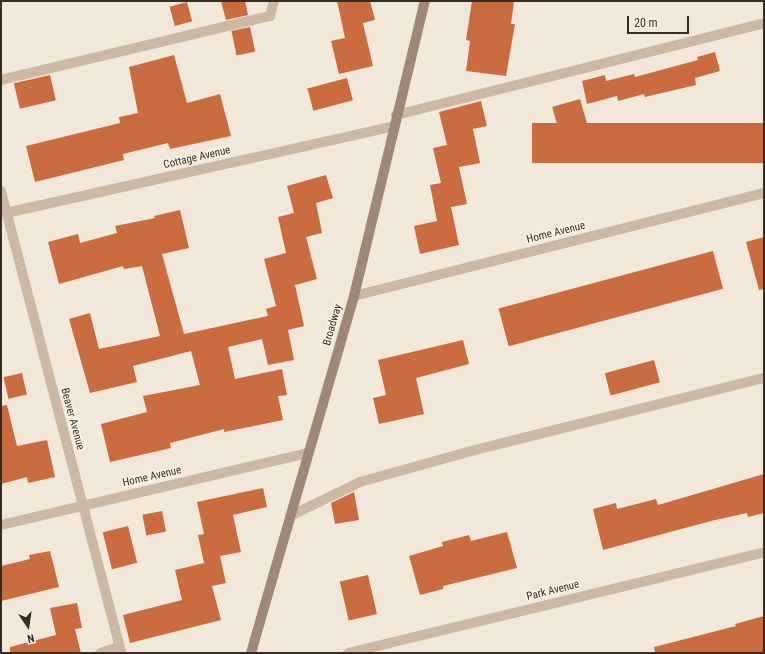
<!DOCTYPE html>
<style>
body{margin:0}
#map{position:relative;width:765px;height:654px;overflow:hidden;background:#f2e8da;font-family:"Roboto Condensed",sans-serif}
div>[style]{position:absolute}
.building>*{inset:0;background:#ca6b40;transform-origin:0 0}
.service>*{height:10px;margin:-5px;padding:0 5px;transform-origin:5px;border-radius:5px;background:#cbb9a5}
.minor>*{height:10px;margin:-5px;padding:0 5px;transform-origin:5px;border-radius:5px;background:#cbb9a5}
.tertiary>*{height:10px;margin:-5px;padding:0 5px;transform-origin:5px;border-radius:5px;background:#cbb9a5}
.secondary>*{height:10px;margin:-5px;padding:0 5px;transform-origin:5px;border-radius:5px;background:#9e8877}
span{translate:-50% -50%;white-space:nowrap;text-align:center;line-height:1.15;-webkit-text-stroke:3.5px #faf2e6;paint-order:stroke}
.street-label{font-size:11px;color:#362d27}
.frame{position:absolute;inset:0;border:2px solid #362d27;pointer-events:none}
.north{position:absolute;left:8px;top:606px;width:40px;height:40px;-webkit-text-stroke:3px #faf2e6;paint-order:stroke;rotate:167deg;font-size:11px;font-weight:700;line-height:16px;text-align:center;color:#362d27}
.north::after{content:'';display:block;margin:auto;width:14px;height:18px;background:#362d27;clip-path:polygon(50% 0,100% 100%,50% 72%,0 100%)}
.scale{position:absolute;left:627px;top:16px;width:62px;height:18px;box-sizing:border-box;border:2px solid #362d27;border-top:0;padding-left:5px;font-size:12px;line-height:14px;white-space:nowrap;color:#362d27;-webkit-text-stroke:3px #faf2e6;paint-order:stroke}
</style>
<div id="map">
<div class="building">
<i style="clip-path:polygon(221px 1px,245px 1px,248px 15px,226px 20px)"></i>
<i style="clip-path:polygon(337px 1px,370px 1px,375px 20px,363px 23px,373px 66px,339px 74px,331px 41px,345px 38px)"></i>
<i style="clip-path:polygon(472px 1px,514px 1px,511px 24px,515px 24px,506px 76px,466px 71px,470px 41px,466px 40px)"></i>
<i style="left:187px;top:2px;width:20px;height:18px;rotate:75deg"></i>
<i style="left:250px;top:27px;width:25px;height:19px;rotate:78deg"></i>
<i style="clip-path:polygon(715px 52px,720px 71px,695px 78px,696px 85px,645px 97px,644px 94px,618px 101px,617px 96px,587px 104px,582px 81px,605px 75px,606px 81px,634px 74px,635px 77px,698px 60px,697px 57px)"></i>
<i style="clip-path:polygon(174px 55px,187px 103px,220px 94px,231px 136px,170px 149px,168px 143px,123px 154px,124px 160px,35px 182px,26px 146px,120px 123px,119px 117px,138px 113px,129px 67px)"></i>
<i style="left:50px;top:75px;width:26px;height:37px;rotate:77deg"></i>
<i style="left:347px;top:78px;width:23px;height:41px;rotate:75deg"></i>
<i style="left:580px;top:99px;width:26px;height:29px;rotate:74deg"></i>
<i style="clip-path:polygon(481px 101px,487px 126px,473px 129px,480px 163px,459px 167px,467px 204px,451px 207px,459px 245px,420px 254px,414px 226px,437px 221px,430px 185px,441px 183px,433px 148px,447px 145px,439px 112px)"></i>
<i style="left:764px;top:123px;width:40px;height:232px;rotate:90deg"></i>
<i style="clip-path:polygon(326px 175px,333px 198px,316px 203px,322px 233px,306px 237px,317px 279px,295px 285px,304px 326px,288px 330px,294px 360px,268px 365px,262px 339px,228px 347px,235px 379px,282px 369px,287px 395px,278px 396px,283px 420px,224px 432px,224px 429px,170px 443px,171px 448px,110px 462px,101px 424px,147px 412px,143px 396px,200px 385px,191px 351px,133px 366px,137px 382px,90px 393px,69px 319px,90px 313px,99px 349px,160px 336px,142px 266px,124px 269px,123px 266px,59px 284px,48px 242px,78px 234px,80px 243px,117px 233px,115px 226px,155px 218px,154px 216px,180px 210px,189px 248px,162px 254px,184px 334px,268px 316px,266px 309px,276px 306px,264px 259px,286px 253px,278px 217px,294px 213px,287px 186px)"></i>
<i style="clip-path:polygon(764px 237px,764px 289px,759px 290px,746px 242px)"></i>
<i style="left:713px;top:251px;width:39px;height:222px;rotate:75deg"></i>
<i style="clip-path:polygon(463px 340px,469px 364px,416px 378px,424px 414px,379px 424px,373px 398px,386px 395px,378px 360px)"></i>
<i style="left:654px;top:360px;width:23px;height:51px;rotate:75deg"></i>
<i style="left:22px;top:373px;width:22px;height:19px;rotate:77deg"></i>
<i style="clip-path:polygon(7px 405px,17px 446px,47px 440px,55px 477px,28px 483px,27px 477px,1px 484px,1px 406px)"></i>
<i style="clip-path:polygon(764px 474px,764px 513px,748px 517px,747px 513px,711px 521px,603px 550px,593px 509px,616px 503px,617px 509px,656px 499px,658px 505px)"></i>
<i style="clip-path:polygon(263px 488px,267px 507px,233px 515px,241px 552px,220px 556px,226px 583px,212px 586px,221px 620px,130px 643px,123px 615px,182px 600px,175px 570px,204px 563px,198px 535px,204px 534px,197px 502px)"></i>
<i style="clip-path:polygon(354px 492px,359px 520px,335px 524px,331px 503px)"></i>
<i style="left:162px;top:511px;width:21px;height:20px;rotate:79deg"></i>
<i style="left:128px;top:526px;width:38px;height:26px;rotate:76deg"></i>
<i style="clip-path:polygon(507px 532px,517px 568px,443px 586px,443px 589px,420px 595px,409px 556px,443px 546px,442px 542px,469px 535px,471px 541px)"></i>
<i style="clip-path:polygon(50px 551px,59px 587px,1px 601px,1px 566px,30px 559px,29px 555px)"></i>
<i style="left:368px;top:575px;width:40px;height:29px;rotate:77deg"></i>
<i style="clip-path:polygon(77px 603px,82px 628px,75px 629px,81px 653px,10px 653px,10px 647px,56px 635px,50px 608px)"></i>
<i style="clip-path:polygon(764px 616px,764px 653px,655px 653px,654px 647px,736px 626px,735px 624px)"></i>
</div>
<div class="service">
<i style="left:1px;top:80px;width:277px;rotate:-13.4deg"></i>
<i style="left:270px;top:16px;width:16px;rotate:-75deg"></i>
<i style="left:396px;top:115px;width:379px;rotate:-14deg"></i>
<i style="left:290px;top:516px;width:78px;rotate:-25.9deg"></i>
<i style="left:360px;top:482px;width:115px;rotate:-15.6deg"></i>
<i style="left:471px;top:451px;width:302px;rotate:-14deg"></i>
<i style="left:100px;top:653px;width:20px;rotate:-18deg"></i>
</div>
<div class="minor">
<i style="left:1px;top:191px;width:477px;rotate:75.4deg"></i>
<i style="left:6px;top:213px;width:398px;rotate:-12.6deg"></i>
<i style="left:354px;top:296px;width:423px;rotate:-14.1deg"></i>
<i style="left:348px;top:653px;width:428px;rotate:-13.6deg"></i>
</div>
<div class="tertiary">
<i style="left:1px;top:525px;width:315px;rotate:-13.2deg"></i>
</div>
<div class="secondary">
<i style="left:251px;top:653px;width:372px;rotate:-73.9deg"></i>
<i style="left:354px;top:296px;width:303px;rotate:-76.5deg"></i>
</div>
<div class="street-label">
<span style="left:197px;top:158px;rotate:-13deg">Cottage Avenue</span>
<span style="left:556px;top:233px;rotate:-14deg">Home Avenue</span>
<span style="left:333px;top:325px;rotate:-74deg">Broadway</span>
<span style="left:72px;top:419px;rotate:75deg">Beaver Avenue</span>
<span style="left:152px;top:477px;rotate:-13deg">Home Avenue</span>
<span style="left:553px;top:591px;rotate:-14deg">Park Avenue</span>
</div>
<div class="frame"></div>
<div class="north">N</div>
<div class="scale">20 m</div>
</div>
